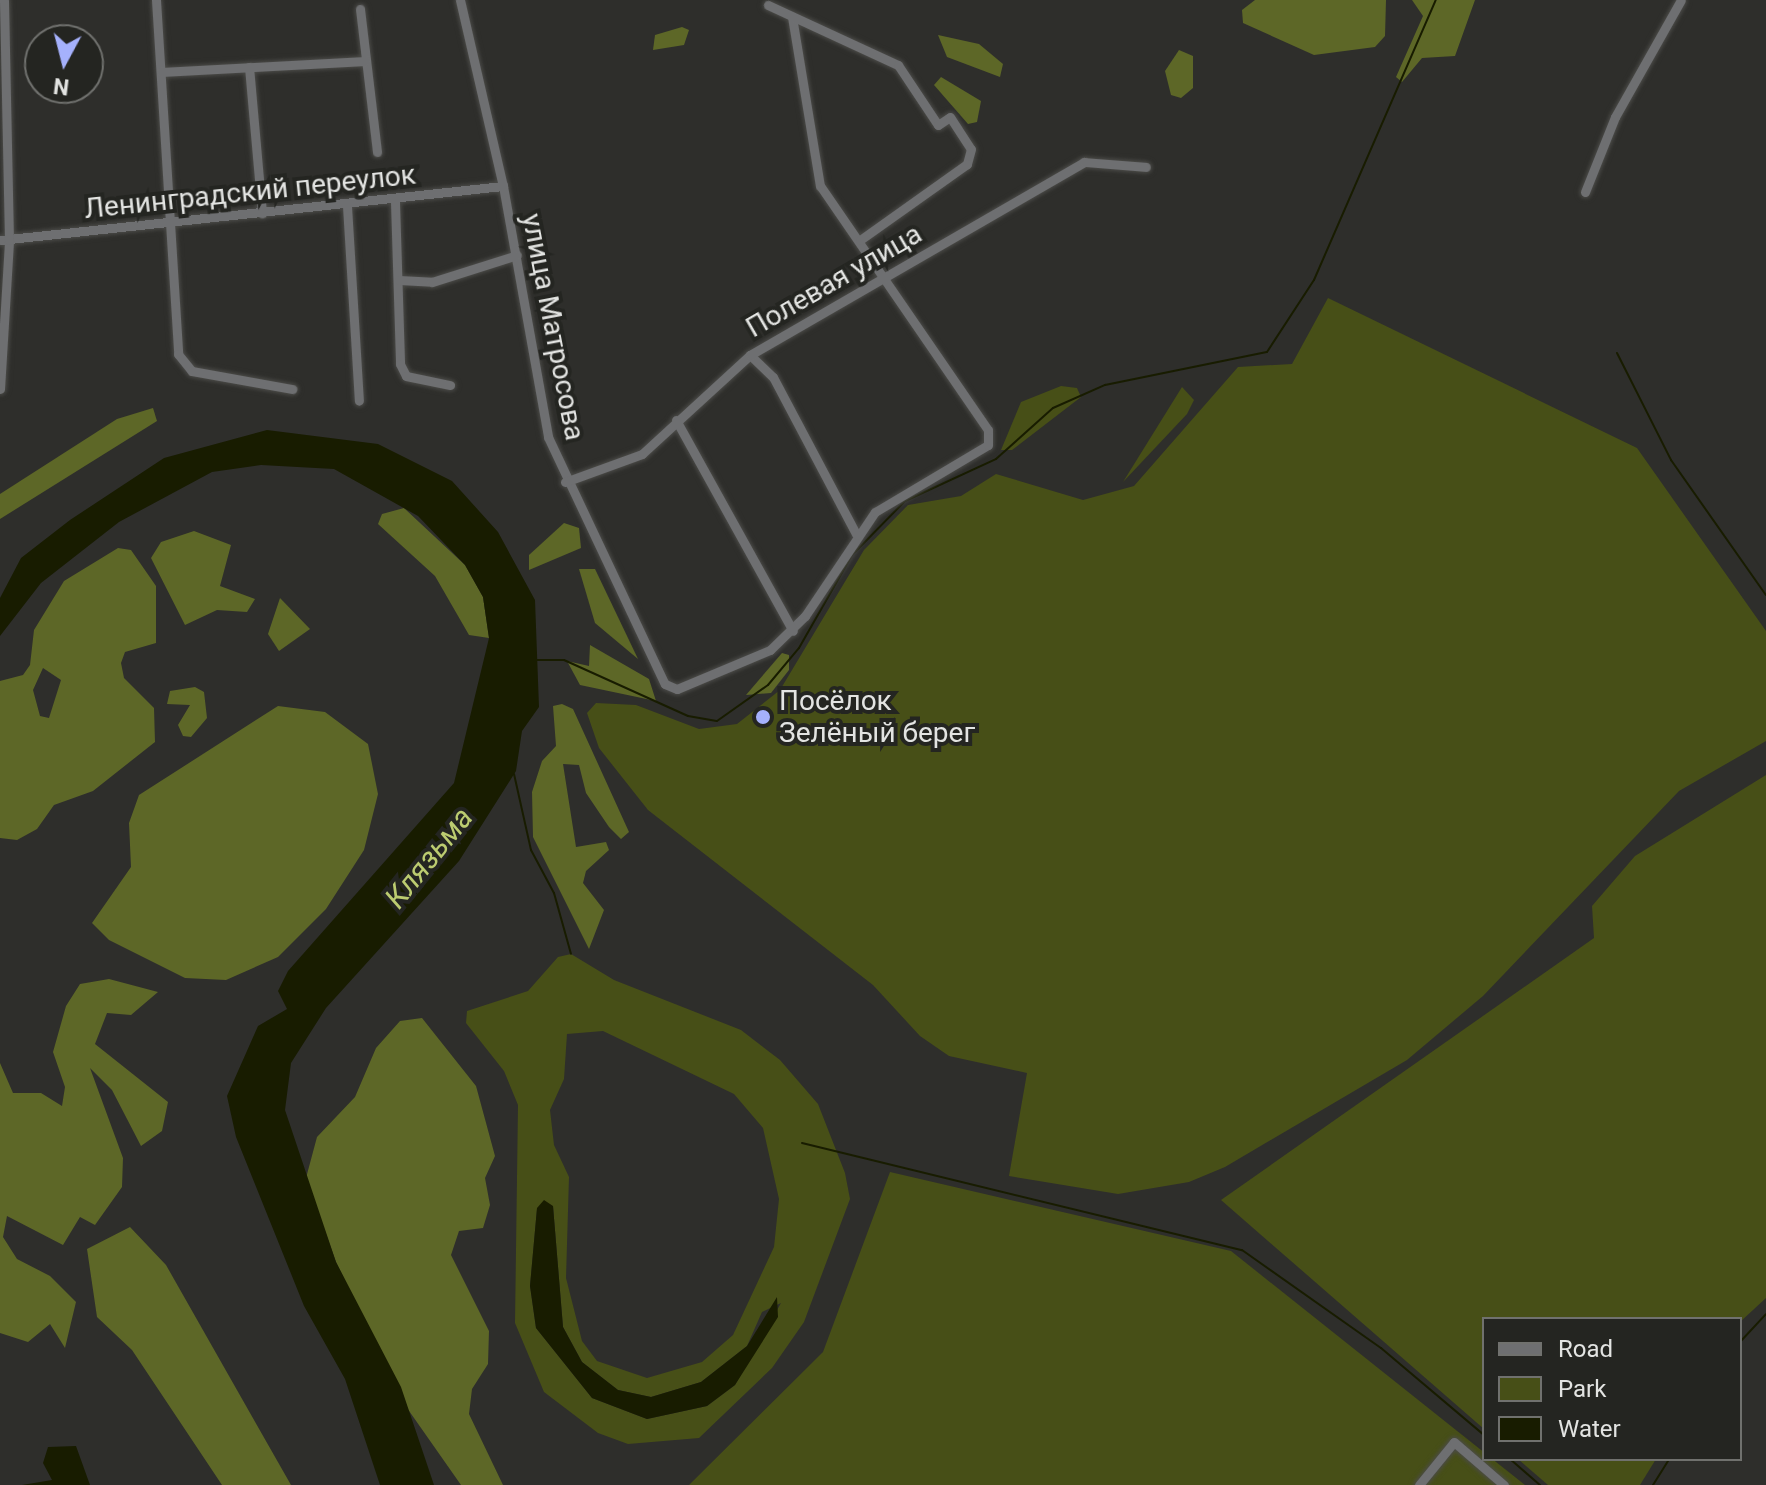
<!DOCTYPE html>
<meta charset="utf-8">
<style>
body{margin:0}
#map{position:relative;width:1766px;height:1485px;overflow:hidden;background:#2e2e2b;font-family:Roboto,sans-serif}
div>[style]{position:absolute}
.green>*{inset:0;background:#474f17}
.forest>*{inset:0;background:#5d6727}
.water>*{inset:0;background:#181c00}
.stream>*{height:2px;margin:-1px;padding:0 1px;transform-origin:1px;border-radius:1px;background:#181c00}
.roads{filter:drop-shadow(0 0 2px #4b4b48) drop-shadow(0 0 2px #4b4b48)}
.minor>*{height:9px;margin:-4.5px;padding:0 4.5px;transform-origin:4.5px;border-radius:4.5px;background:#6e6f71}
.dots>*{width:22px;height:22px;translate:-50% -50%;box-sizing:border-box;border:4px solid #242521;border-radius:50%}
span{translate:-50% -50%;white-space:nowrap;text-align:center;line-height:1.15;-webkit-text-stroke:8px #242521;paint-order:stroke}
.street-label{font-size:28px;color:#e3e4e2}
.poi-label{font-size:28px;color:#e3e4e2}
.left{translate:0 -50%;text-align:left}
.water-label{font-size:30px;color:#bccc70;font-style:italic}
.legend{position:absolute;left:1482px;top:1317px;width:260px;height:144px;box-sizing:border-box;background:#242521;border:2px solid #70716e;margin:0;padding:10px 14px;list-style:none;font-size:24px;color:#e3e4e2}
.legend li{display:flex;align-items:center;gap:16px;height:40px}
.legend b{width:40px;border:2px solid #70716e}
.north{position:absolute;left:24px;top:24px;width:80px;height:80px;box-sizing:border-box;background:#242521;border:2px solid #70716e;border-radius:50%;rotate:187deg;font-size:22px;font-weight:700;line-height:32px;text-align:center;color:#e3e4e2}
.north::after{content:'';display:block;margin:auto;width:28px;height:36px;background:#a5b1fc;clip-path:polygon(50% 0,100% 100%,50% 72%,0 100%)}
</style>
<div id="map">
<div class="green">
<i style="clip-path:polygon(1328px 298px,1637px 448px,1766px 631px,1766px 741px,1679px 791px,1483px 996px,1407px 1060px,1225px 1167px,1189px 1182px,1118px 1194px,1009px 1176px,1027px 1073px,949px 1056px,920px 1036px,873px 985px,648px 810px,599px 748px,587px 713px,596px 703px,636px 705px,699px 729px,737px 724px,780px 690px,864px 550px,908px 505px,961px 496px,996px 474px,1083px 500px,1134px 486px,1238px 367px,1292px 364px)"></i>
<i style="clip-path:polygon(1061px 386px,1077px 388px,1081px 397px,1012px 450px,1001px 450px,1021px 402px)"></i>
<i style="clip-path:polygon(1182px 387px,1194px 400px,1187px 414px,1123px 482px)"></i>
<i style="clip-path:polygon(1766px 775px,1766px 1298px,1740px 1322px,1484px 1319px,1484px 1429px,1221px 1200px,1594px 938px,1592px 906px,1635px 856px)"></i>
<i style="clip-path:polygon(evenodd,571px 954px,614px 980px,741px 1030px,780px 1060px,818px 1104px,845px 1173px,850px 1199px,804px 1322px,772px 1368px,699px 1438px,628px 1444px,598px 1433px,544px 1392px,515px 1323px,518px 1105px,504px 1071px,466px 1023px,467px 1011px,528px 991px,558px 957px,571px 954px,603px 1031px,734px 1094px,763px 1128px,779px 1199px,774px 1247px,733px 1335px,702px 1362px,647px 1378px,597px 1361px,582px 1341px,566px 1278px,569px 1177px,554px 1145px,550px 1110px,564px 1079px,567px 1034px,603px 1031px,571px 954px,553px 1206px,563px 1327px,582px 1362px,618px 1390px,651px 1397px,701px 1382px,747px 1346px,762px 1312px,781px 1303px,735px 1385px,707px 1406px,647px 1419px,592px 1398px,536px 1328px,530px 1286px,537px 1209px,553px 1206px)"></i>
<i style="clip-path:polygon(890px 1172px,1231px 1251px,1525px 1485px,689px 1485px,823px 1352px)"></i>
<i style="clip-path:polygon(1518px 1459px,1656px 1459px,1640px 1485px,1548px 1485px)"></i>
</div>
<div class="forest">
<i style="clip-path:polygon(1255px 0,1386px 0,1385px 36px,1375px 47px,1314px 55px,1243px 23px,1242px 10px)"></i>
<i style="clip-path:polygon(1412px 0,1475px 0,1455px 56px,1422px 58px,1402px 82px,1396px 77px,1423px 16px)"></i>
<i style="clip-path:polygon(682px 27px,689px 30px,684px 45px,653px 50px,655px 35px)"></i>
<i style="clip-path:polygon(938px 35px,979px 44px,1003px 64px,1000px 77px,947px 57px)"></i>
<i style="clip-path:polygon(1179px 50px,1193px 56px,1193px 88px,1181px 98px,1171px 95px,1165px 71px)"></i>
<i style="clip-path:polygon(941px 77px,981px 101px,977px 122px,968px 124px,934px 85px)"></i>
<i style="clip-path:polygon(153px 408px,157px 421px,0 519px,0 494px,117px 419px)"></i>
<i style="clip-path:polygon(404px 508px,465px 565px,483px 597px,489px 638px,469px 635px,435px 576px,378px 524px,382px 514px)"></i>
<i style="clip-path:polygon(564px 523px,579px 528px,581px 548px,529px 570px,529px 555px)"></i>
<i style="clip-path:polygon(194px 531px,231px 545px,220px 586px,255px 599px,247px 612px,217px 610px,185px 625px,151px 558px,161px 542px)"></i>
<i style="clip-path:polygon(evenodd,118px 548px,131px 550px,156px 586px,156px 643px,125px 652px,121px 663px,124px 678px,154px 708px,155px 742px,93px 791px,54px 805px,37px 829px,17px 840px,0 838px,0 681px,23px 675px,30px 665px,34px 630px,64px 581px,118px 548px,43px 668px,61px 680px,49px 718px,40px 716px,33px 690px,43px 668px)"></i>
<i style="clip-path:polygon(579px 569px,595px 569px,638px 659px,595px 623px)"></i>
<i style="clip-path:polygon(280px 598px,310px 629px,279px 651px,268px 634px)"></i>
<i style="clip-path:polygon(590px 645px,649px 679px,656px 701px,580px 685px,567px 661px,589px 666px)"></i>
<i style="clip-path:polygon(782px 653px,789px 655px,789px 670px,771px 693px,746px 695px)"></i>
<i style="clip-path:polygon(195px 687px,204px 692px,207px 718px,191px 737px,183px 736px,178px 725px,190px 705px,167px 704px,170px 691px)"></i>
<i style="clip-path:polygon(562px 704px,573px 709px,629px 832px,621px 839px,609px 827px,586px 793px,579px 765px,563px 764px,576px 847px,606px 842px,609px 850px,586px 871px,583px 883px,604px 910px,589px 949px,533px 837px,532px 792px,542px 761px,556px 746px,553px 706px)"></i>
<i style="clip-path:polygon(278px 706px,325px 712px,368px 744px,378px 794px,364px 850px,326px 909px,278px 957px,226px 980px,185px 978px,109px 940px,92px 923px,131px 867px,129px 823px,139px 795px)"></i>
<i style="clip-path:polygon(109px 979px,158px 992px,131px 1015px,107px 1013px,95px 1044px,168px 1102px,162px 1131px,141px 1146px,112px 1090px,90px 1068px,123px 1158px,122px 1187px,95px 1225px,80px 1217px,63px 1245px,7px 1216px,3px 1237px,17px 1259px,50px 1276px,76px 1302px,65px 1348px,50px 1324px,28px 1342px,0 1333px,0 1063px,13px 1093px,41px 1093px,62px 1106px,65px 1087px,53px 1052px,66px 1006px,80px 984px)"></i>
<i style="clip-path:polygon(422px 1018px,476px 1086px,495px 1156px,485px 1178px,490px 1205px,483px 1228px,459px 1231px,451px 1255px,489px 1331px,488px 1364px,472px 1389px,469px 1414px,503px 1485px,461px 1485px,407px 1408px,336px 1262px,306px 1178px,317px 1137px,355px 1097px,376px 1048px,400px 1021px)"></i>
<i style="clip-path:polygon(130px 1227px,166px 1265px,291px 1485px,222px 1485px,132px 1350px,97px 1317px,87px 1249px)"></i>
</div>
<div class="water">
<i style="clip-path:polygon(267px 430px,378px 444px,452px 481px,498px 532px,535px 600px,539px 707px,522px 731px,516px 771px,459px 861px,326px 1008px,291px 1063px,285px 1110px,336px 1262px,401px 1387px,434px 1485px,380px 1485px,345px 1379px,304px 1306px,236px 1137px,227px 1096px,258px 1026px,287px 1009px,278px 991px,288px 971px,454px 783px,489px 638px,483px 597px,465px 565px,418px 516px,334px 469px,261px 465px,212px 472px,119px 522px,41px 583px,0 636px,0 598px,21px 558px,70px 520px,164px 458px)"></i>
<i style="clip-path:polygon(544px 1200px,553px 1206px,563px 1327px,582px 1362px,618px 1390px,651px 1397px,701px 1382px,747px 1346px,777px 1297px,778px 1317px,735px 1385px,707px 1406px,647px 1419px,592px 1398px,536px 1328px,530px 1286px,537px 1208px)"></i>
<i style="clip-path:polygon(76px 1446px,90px 1485px,22px 1485px,52px 1480px,43px 1463px,48px 1447px)"></i>
</div>
<div class="stream">
<i style="left:1617px;top:353px;width:120px;rotate:63.2deg"></i>
<i style="left:1671px;top:460px;width:165px;rotate:54.9deg"></i>
<i style="left:536px;top:660px;width:28px"></i>
<i style="left:564px;top:660px;width:136px;rotate:24.3deg"></i>
<i style="left:688px;top:716px;width:29px;rotate:10deg"></i>
<i style="left:717px;top:721px;width:62px;rotate:-35.2deg"></i>
<i style="left:768px;top:685px;width:48px;rotate:-50deg"></i>
<i style="left:799px;top:648px;width:107px;rotate:-60.3deg"></i>
<i style="left:852px;top:555px;width:76px;rotate:-45.5deg"></i>
<i style="left:905px;top:501px;width:100px;rotate:-24.8deg"></i>
<i style="left:996px;top:459px;width:76px;rotate:-41.8deg"></i>
<i style="left:1053px;top:408px;width:57px;rotate:-23.9deg"></i>
<i style="left:1105px;top:385px;width:165px;rotate:-11.5deg"></i>
<i style="left:1267px;top:352px;width:86px;rotate:-56.9deg"></i>
<i style="left:1314px;top:280px;width:305px;rotate:-66.5deg"></i>
<i style="left:514px;top:774px;width:78px;rotate:77.4deg"></i>
<i style="left:531px;top:850px;width:49px;rotate:61.9deg"></i>
<i style="left:554px;top:893px;width:63px;rotate:74.4deg"></i>
<i style="left:802px;top:1143px;width:453px;rotate:13.7deg"></i>
<i style="left:1242px;top:1250px;width:170px;rotate:35.2deg"></i>
<i style="left:1381px;top:1348px;width:135px;rotate:40.2deg"></i>
<i style="left:1740px;top:1342px;width:38px;rotate:-47deg"></i>
<i style="left:1510px;top:1459px;width:40px;rotate:41deg"></i>
<i style="left:1653px;top:1485px;width:31px;rotate:-58deg"></i>
</div>
<div class="roads">
<div class="minor">
<i style="left:156px;top:0;width:355px;rotate:86.4deg"></i>
<i style="left:178px;top:354px;width:22px;rotate:51deg"></i>
<i style="left:192px;top:371px;width:102px;rotate:10.2deg"></i>
<i style="left:460px;top:0;width:191px;rotate:77deg"></i>
<i style="left:503px;top:186px;width:255px;rotate:79.8deg"></i>
<i style="left:548px;top:437px;width:273px;rotate:64.7deg"></i>
<i style="left:665px;top:684px;width:13px;rotate:23deg"></i>
<i style="left:677px;top:689px;width:101px;rotate:-22.8deg"></i>
<i style="left:770px;top:650px;width:49px;rotate:-44.2deg"></i>
<i style="left:805px;top:616px;width:125px;rotate:-56.1deg"></i>
<i style="left:875px;top:512px;width:131px;rotate:-30.7deg"></i>
<i style="left:988px;top:445px;width:15px;rotate:-90deg"></i>
<i style="left:988px;top:430px;width:296px;rotate:-124.5deg"></i>
<i style="left:820px;top:186px;width:171px;rotate:-99.4deg"></i>
<i style="left:768px;top:5px;width:143px;rotate:24.8deg"></i>
<i style="left:898px;top:65px;width:72px;rotate:56.3deg"></i>
<i style="left:938px;top:125px;width:14px;rotate:-34deg"></i>
<i style="left:950px;top:117px;width:38px;rotate:57deg"></i>
<i style="left:971px;top:149px;width:16px;rotate:105deg"></i>
<i style="left:967px;top:164px;width:131px;rotate:144.6deg"></i>
<i style="left:360px;top:9px;width:144px;rotate:83.2deg"></i>
<i style="left:249px;top:67px;width:147px;rotate:84.9deg"></i>
<i style="left:161px;top:72px;width:205px;rotate:-3.1deg"></i>
<i style="left:1585px;top:192px;width:81px;rotate:-68.2deg"></i>
<i style="left:1615px;top:117px;width:134px;rotate:-60.6deg"></i>
<i style="left:395px;top:202px;width:162px;rotate:88.2deg"></i>
<i style="left:400px;top:364px;width:13px;rotate:63deg"></i>
<i style="left:406px;top:376px;width:45px;rotate:11.6deg"></i>
<i style="left:347px;top:206px;width:195px;rotate:86.5deg"></i>
<i style="left:0;top:240px;width:506px;rotate:-6.13deg"></i>
<i style="left:399px;top:280px;width:33px;rotate:3deg"></i>
<i style="left:432px;top:282px;width:89px;rotate:-17.6deg"></i>
<i style="left:750px;top:355px;width:32px;rotate:44deg"></i>
<i style="left:773px;top:377px;width:178px;rotate:62.1deg"></i>
<i style="left:0;top:389px;width:149px;rotate:-86.5deg"></i>
<i style="left:9px;top:240px;width:240px;rotate:-91.2deg"></i>
<i style="left:676px;top:420px;width:241px;rotate:61deg"></i>
<i style="left:565px;top:482px;width:82px;rotate:-20deg"></i>
<i style="left:642px;top:454px;width:147px;rotate:-42.5deg"></i>
<i style="left:750px;top:355px;width:386px;rotate:-30deg"></i>
<i style="left:1084px;top:162px;width:62px;rotate:4.6deg"></i>
<i style="left:1419px;top:1485px;width:55px;rotate:-50.9deg"></i>
<i style="left:1454px;top:1442px;width:66px;rotate:40.7deg"></i>
</div>
</div>
<div class="dots">
<i style="left:763px;top:717px;background:#a5b1fc"></i>
</div>
<div class="street-label">
<span style="left:250px;top:192px;rotate:-6deg">Ленинградский переулок</span>
<span style="left:834px;top:281px;rotate:-30deg">Полевая улица</span>
<span style="left:553px;top:327px;rotate:79deg">улица Матросова</span>
</div>
<div class="poi-label">
<span class="left" style="left:779px;top:717px">Посёлок<br>Зелёный берег</span>
</div>
<div class="water-label">
<span style="left:429px;top:858px;rotate:-51deg">Клязьма</span>
</div>
<ul class="legend">
<li><b style="height:10px;background:#6e6f71"></b>Road</li>
<li><b style="height:22px;background:#474f17"></b>Park</li>
<li><b style="height:22px;background:#181c00"></b>Water</li>
</ul>
<div class="north">N</div>
</div>
